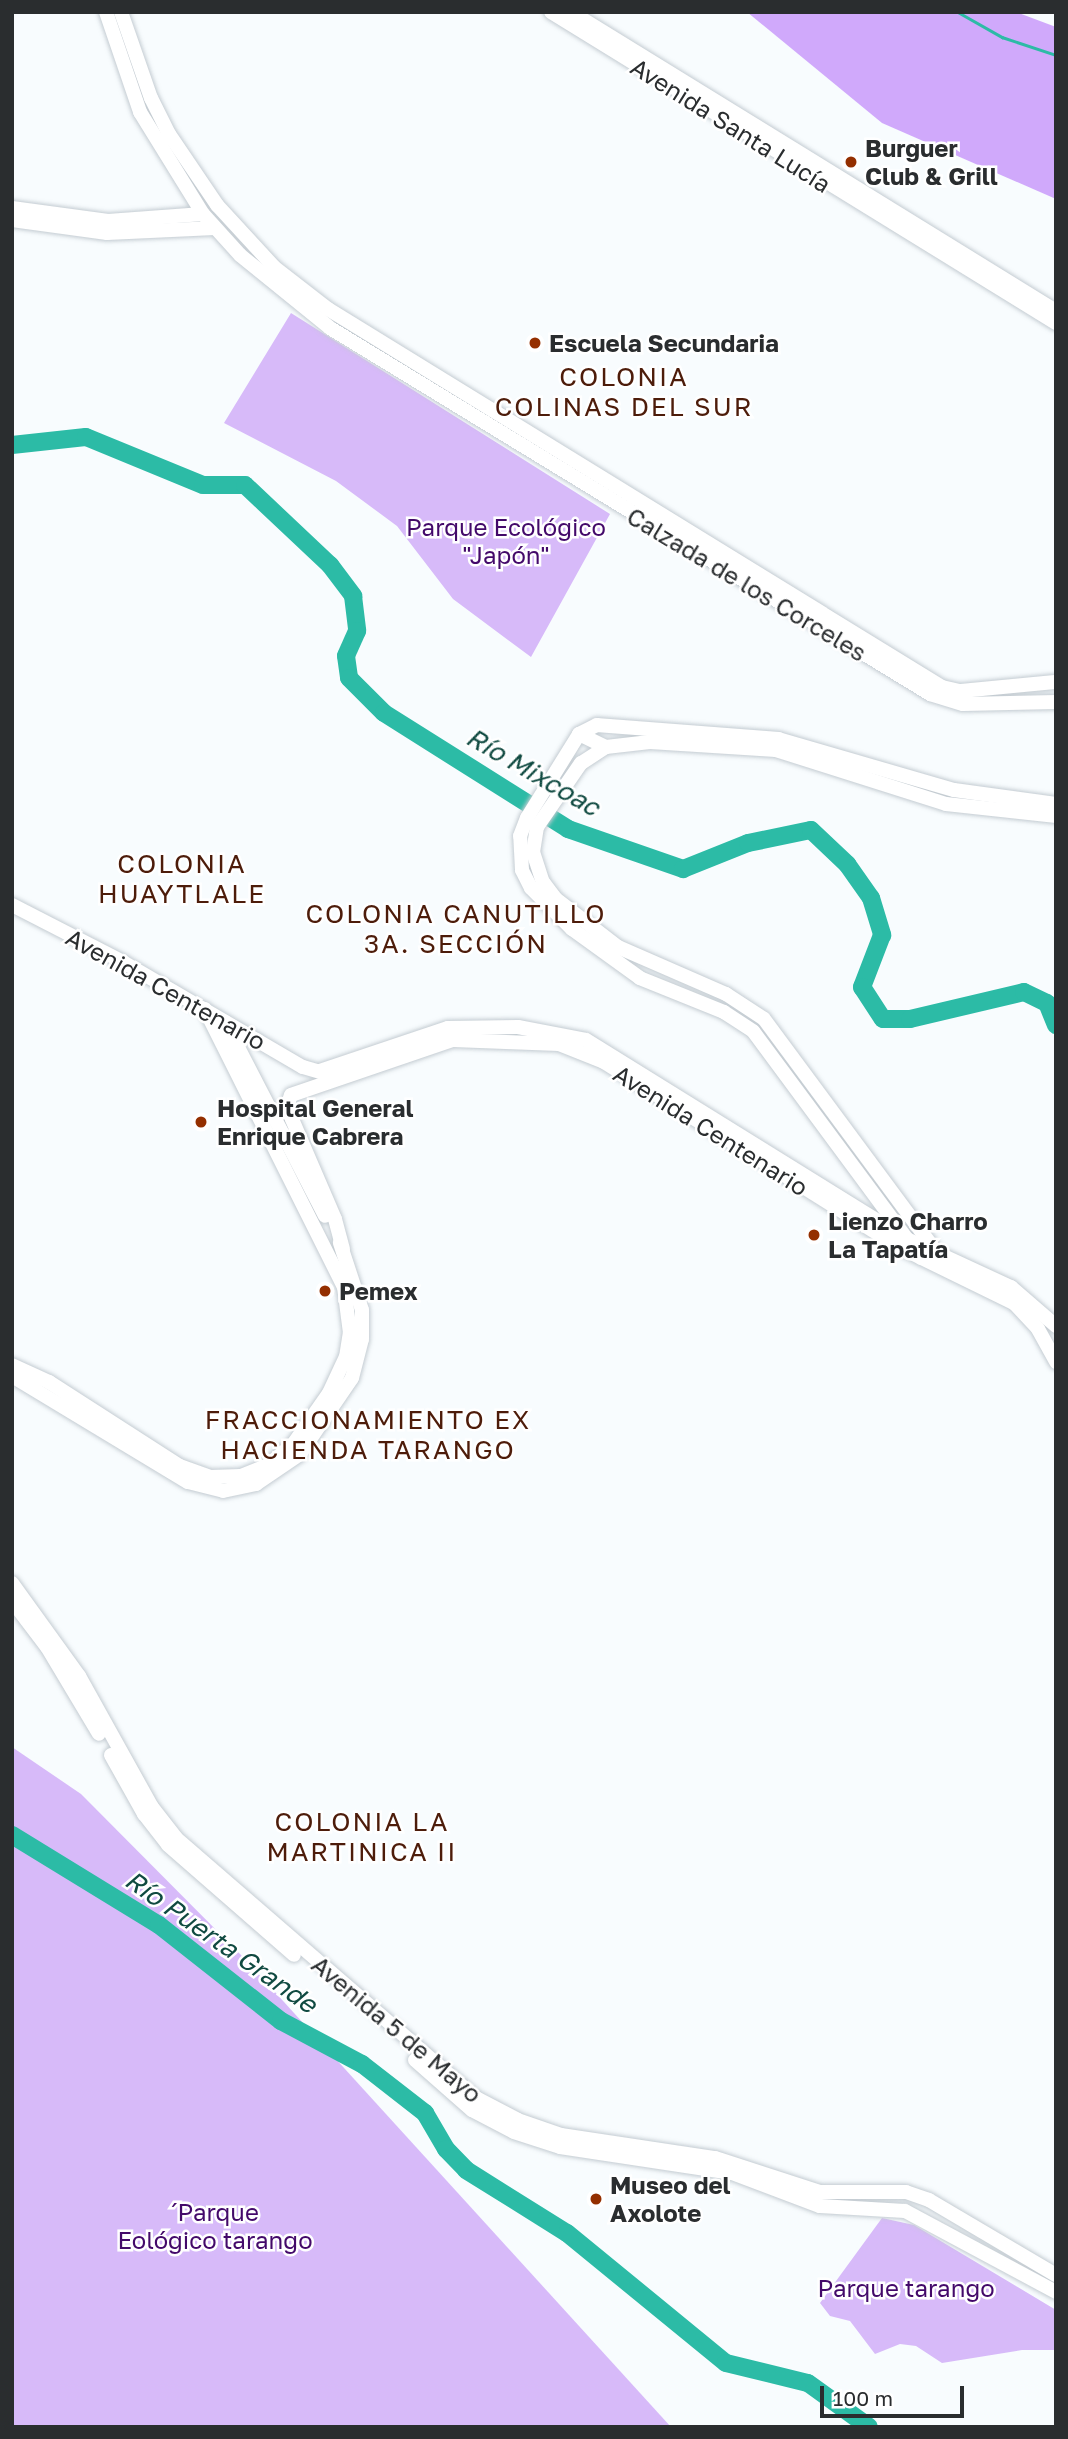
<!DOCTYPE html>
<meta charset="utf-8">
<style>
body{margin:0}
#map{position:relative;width:1068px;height:2439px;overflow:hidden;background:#f8fcfe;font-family:"Golos Text",sans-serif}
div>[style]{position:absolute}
.green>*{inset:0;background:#d7baf9}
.forest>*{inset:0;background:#d0a9fb}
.stream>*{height:2.5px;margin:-1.25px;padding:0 1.25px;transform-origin:1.25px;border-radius:1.25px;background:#2cbba6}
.river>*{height:18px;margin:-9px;padding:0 9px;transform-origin:9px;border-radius:9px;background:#2cbba6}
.roads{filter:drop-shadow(0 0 2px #c4ccd2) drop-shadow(0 0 2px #c4ccd2)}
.secondary>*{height:14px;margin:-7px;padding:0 7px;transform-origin:7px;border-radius:7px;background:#fff}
.dots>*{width:19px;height:19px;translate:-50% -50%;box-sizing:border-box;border:4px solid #fff;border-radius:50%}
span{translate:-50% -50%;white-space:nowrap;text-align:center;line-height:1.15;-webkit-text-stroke:5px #fff;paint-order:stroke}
.street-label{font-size:24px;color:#2a2d2f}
.poi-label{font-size:24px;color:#2a2d2f;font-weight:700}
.left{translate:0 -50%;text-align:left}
.park-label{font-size:24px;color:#43096a}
.neighbourhood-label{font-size:26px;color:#4d1c0a;letter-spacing:2px}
.water-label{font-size:26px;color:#104a41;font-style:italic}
.frame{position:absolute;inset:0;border:14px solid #2a2d2f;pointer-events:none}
.scale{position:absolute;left:820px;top:2386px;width:144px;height:32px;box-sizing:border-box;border:4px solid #2a2d2f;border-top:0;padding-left:9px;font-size:21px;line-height:24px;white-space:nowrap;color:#2a2d2f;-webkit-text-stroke:5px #fff;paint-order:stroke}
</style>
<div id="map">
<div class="green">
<i style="clip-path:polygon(291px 313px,610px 514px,531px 657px,453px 599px,397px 526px,336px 481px,224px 423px)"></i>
<i style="clip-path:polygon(12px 1747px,81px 1794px,243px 1957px,671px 2427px,12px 2427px)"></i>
<i style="clip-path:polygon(882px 2218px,914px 2225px,1056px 2310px,1056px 2350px,1022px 2350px,942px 2363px,916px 2346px,900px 2344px,875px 2354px,850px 2321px,830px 2316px,820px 2303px)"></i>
</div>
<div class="forest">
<i style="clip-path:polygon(747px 12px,1016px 12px,1056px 27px,1056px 199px,882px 123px)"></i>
</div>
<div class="stream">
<i style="left:958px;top:12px;width:51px;rotate:29.6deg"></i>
<i style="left:1002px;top:37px;width:57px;rotate:18.4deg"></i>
</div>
<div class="river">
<i style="left:12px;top:445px;width:74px;rotate:-6.2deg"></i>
<i style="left:86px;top:437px;width:126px;rotate:22.3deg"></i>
<i style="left:203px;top:485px;width:42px"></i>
<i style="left:245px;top:485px;width:117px;rotate:43.3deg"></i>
<i style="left:330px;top:565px;width:39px;rotate:53deg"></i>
<i style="left:353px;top:596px;width:35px;rotate:83deg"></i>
<i style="left:357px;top:631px;width:27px;rotate:114deg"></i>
<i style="left:346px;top:656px;width:22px;rotate:82deg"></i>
<i style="left:349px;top:678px;width:49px;rotate:45deg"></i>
<i style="left:384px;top:713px;width:218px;rotate:32.2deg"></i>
<i style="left:568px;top:829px;width:122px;rotate:19.2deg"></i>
<i style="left:683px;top:869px;width:70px;rotate:-21.8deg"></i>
<i style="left:748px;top:843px;width:64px;rotate:-11.7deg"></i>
<i style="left:811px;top:830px;width:50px;rotate:43.4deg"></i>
<i style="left:847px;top:864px;width:42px;rotate:54.8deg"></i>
<i style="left:871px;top:898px;width:39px;rotate:73deg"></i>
<i style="left:882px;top:935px;width:56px;rotate:111deg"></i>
<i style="left:862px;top:987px;width:38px;rotate:57deg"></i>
<i style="left:883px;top:1019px;width:27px"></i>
<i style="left:910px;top:1019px;width:117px;rotate:-13.3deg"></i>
<i style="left:1024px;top:992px;width:25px;rotate:26deg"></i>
<i style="left:1047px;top:1003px;width:24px;rotate:68deg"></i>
<i style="left:12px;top:1835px;width:172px;rotate:31.5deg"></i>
<i style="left:159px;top:1925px;width:155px;rotate:38.2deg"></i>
<i style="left:281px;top:2021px;width:92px;rotate:28deg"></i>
<i style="left:362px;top:2064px;width:80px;rotate:37.9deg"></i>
<i style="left:425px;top:2113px;width:42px;rotate:59.7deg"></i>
<i style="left:446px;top:2149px;width:29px;rotate:46deg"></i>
<i style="left:466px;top:2170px;width:119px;rotate:32deg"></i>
<i style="left:567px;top:2233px;width:205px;rotate:39.3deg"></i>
<i style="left:726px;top:2363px;width:84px;rotate:13.7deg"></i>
<i style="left:808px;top:2383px;width:75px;rotate:35.8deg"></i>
</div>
<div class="roads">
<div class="secondary">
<i style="left:106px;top:12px;width:106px;rotate:71.2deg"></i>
<i style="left:140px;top:112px;width:120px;rotate:58.3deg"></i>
<i style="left:203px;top:214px;width:55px;rotate:47.9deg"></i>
<i style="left:240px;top:255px;width:116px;rotate:39deg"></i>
<i style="left:330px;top:328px;width:703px;rotate:31.38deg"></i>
<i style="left:930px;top:694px;width:34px;rotate:17deg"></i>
<i style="left:963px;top:704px;width:93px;rotate:-1.2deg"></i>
<i style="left:121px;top:12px;width:91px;rotate:70.8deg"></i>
<i style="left:151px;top:98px;width:40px;rotate:63.4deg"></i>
<i style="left:169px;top:134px;width:86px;rotate:55.9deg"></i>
<i style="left:217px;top:205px;width:84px;rotate:47.4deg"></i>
<i style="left:274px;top:267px;width:68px;rotate:37.9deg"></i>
<i style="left:328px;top:309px;width:721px;rotate:31.62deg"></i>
<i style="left:942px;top:687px;width:18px;rotate:13deg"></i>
<i style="left:960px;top:691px;width:96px;rotate:-5.4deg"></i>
<i style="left:551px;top:12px;width:593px;rotate:31.63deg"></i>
<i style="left:571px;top:12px;width:570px;rotate:31.65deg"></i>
<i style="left:12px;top:208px;width:97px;rotate:7.7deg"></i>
<i style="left:108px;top:221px;width:95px;rotate:-4.2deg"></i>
<i style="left:12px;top:220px;width:96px;rotate:7.8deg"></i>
<i style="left:107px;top:233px;width:108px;rotate:-2.7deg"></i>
<i style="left:579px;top:734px;width:30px;rotate:26deg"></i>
<i style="left:606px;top:747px;width:44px;rotate:-6.5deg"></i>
<i style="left:650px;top:742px;width:126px;rotate:3.6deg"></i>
<i style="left:776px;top:750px;width:178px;rotate:17.6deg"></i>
<i style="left:946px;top:804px;width:111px;rotate:6.2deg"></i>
<i style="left:606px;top:747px;width:30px;rotate:147deg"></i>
<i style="left:581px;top:763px;width:78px;rotate:124.5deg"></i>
<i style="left:537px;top:827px;width:25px;rotate:99deg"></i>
<i style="left:533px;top:852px;width:32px;rotate:72deg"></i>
<i style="left:543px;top:882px;width:21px;rotate:53deg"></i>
<i style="left:556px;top:899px;width:78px;rotate:37.7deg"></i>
<i style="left:618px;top:947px;width:118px;rotate:23.5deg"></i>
<i style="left:726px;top:994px;width:45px;rotate:33.3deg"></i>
<i style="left:764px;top:1019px;width:286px;rotate:53.5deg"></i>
<i style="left:12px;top:905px;width:125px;rotate:27.2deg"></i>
<i style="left:123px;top:962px;width:208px;rotate:30.3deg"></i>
<i style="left:303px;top:1067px;width:26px;rotate:16deg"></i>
<i style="left:225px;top:1022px;width:218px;rotate:62.7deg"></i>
<i style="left:320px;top:1071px;width:135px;rotate:-18.6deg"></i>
<i style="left:448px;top:1028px;width:70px;rotate:-0.8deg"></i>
<i style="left:518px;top:1027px;width:69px;rotate:10.8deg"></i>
<i style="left:586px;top:1040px;width:378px;rotate:31.8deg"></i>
<i style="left:907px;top:1239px;width:115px;rotate:24.8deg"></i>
<i style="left:1011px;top:1287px;width:60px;rotate:40.9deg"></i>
<i style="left:343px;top:1249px;width:31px;rotate:-105deg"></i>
<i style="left:335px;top:1219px;width:109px;rotate:-113.3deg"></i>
<i style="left:292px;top:1119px;width:16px;rotate:-105deg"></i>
<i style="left:288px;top:1104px;width:9px;rotate:-72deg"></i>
<i style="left:291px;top:1095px;width:171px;rotate:-18.8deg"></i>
<i style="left:453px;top:1040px;width:106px;rotate:2.2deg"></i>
<i style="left:559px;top:1044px;width:48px;rotate:21.8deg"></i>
<i style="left:604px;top:1062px;width:348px;rotate:32.1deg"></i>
<i style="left:899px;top:1247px;width:128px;rotate:26deg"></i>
<i style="left:1014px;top:1303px;width:35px;rotate:47deg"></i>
<i style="left:1038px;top:1329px;width:38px;rotate:61deg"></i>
<i style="left:921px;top:1258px;width:282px;rotate:-126.5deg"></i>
<i style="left:753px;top:1031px;width:35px;rotate:-147deg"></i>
<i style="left:724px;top:1012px;width:91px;rotate:-158deg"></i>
<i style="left:640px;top:978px;width:84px;rotate:-144.2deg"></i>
<i style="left:572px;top:929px;width:58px;rotate:-135deg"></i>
<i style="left:531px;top:888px;width:20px;rotate:-117deg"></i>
<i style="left:522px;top:870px;width:34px;rotate:-93deg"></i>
<i style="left:520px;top:836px;width:19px;rotate:-69deg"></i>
<i style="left:527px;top:818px;width:99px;rotate:-58.2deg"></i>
<i style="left:579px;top:734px;width:20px;rotate:-27deg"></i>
<i style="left:597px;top:725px;width:182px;rotate:4.4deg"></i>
<i style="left:778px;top:739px;width:183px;rotate:16.2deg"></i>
<i style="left:954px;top:790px;width:103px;rotate:7.8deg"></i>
<i style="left:12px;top:1365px;width:41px;rotate:24.7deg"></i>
<i style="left:49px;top:1382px;width:156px;rotate:32.7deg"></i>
<i style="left:180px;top:1466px;width:32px;rotate:20deg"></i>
<i style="left:210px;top:1477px;width:31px;rotate:-2deg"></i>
<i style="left:241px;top:1476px;width:29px;rotate:-22deg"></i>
<i style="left:268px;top:1465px;width:34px;rotate:-40deg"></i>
<i style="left:294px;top:1443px;width:61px;rotate:-55deg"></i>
<i style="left:329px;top:1393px;width:40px;rotate:-65deg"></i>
<i style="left:346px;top:1357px;width:24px;rotate:-81deg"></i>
<i style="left:350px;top:1333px;width:46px;rotate:-97.4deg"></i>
<i style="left:344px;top:1287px;width:311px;rotate:-116.6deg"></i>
<i style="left:12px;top:1376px;width:205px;rotate:31.1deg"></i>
<i style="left:188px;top:1482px;width:36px;rotate:14deg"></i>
<i style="left:223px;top:1491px;width:34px;rotate:-12deg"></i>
<i style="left:256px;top:1484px;width:53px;rotate:-34.3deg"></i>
<i style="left:300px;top:1454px;width:92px;rotate:-55.6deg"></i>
<i style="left:352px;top:1378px;width:40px;rotate:-75.6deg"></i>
<i style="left:362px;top:1339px;width:29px;rotate:-90deg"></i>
<i style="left:362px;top:1310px;width:71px;rotate:-108.2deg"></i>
<i style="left:12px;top:1583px;width:115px;rotate:54.2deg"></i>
<i style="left:79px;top:1676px;width:150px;rotate:60.9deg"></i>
<i style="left:152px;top:1807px;width:39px;rotate:52deg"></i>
<i style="left:176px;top:1838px;width:397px;rotate:40.9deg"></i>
<i style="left:476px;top:2098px;width:47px;rotate:27.6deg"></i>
<i style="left:518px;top:2120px;width:46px;rotate:19.2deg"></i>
<i style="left:561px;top:2135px;width:156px;rotate:8.5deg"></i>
<i style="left:715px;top:2158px;width:110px;rotate:17.9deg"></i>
<i style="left:820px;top:2192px;width:86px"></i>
<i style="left:906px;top:2192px;width:24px;rotate:19deg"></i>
<i style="left:929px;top:2200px;width:147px;rotate:30.6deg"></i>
<i style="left:12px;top:1601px;width:58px;rotate:52.7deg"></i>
<i style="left:47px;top:1647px;width:101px;rotate:59.1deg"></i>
<i style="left:111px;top:1755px;width:68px;rotate:60.8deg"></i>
<i style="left:144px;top:1814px;width:39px;rotate:52deg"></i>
<i style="left:168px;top:1845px;width:167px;rotate:41.1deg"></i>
<i style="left:415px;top:2060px;width:76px;rotate:41.3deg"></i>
<i style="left:472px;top:2110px;width:47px;rotate:27.6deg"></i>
<i style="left:514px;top:2132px;width:48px;rotate:18.1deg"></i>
<i style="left:560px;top:2147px;width:174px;rotate:8.6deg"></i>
<i style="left:732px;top:2173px;width:94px;rotate:20.6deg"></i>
<i style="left:820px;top:2206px;width:85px;rotate:3.4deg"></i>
<i style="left:905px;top:2211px;width:171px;rotate:28.2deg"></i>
</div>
</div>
<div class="dots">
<i style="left:851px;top:162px;background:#942f00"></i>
<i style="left:535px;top:343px;background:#942f00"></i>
<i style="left:201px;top:1122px;background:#942f00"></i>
<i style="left:814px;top:1235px;background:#942f00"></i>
<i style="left:325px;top:1291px;background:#942f00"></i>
<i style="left:596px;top:2199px;background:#942f00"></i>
</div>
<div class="street-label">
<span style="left:731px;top:125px;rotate:32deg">Avenida Santa Lucía</span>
<span style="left:747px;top:584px;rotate:31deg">Calzada de los Corceles</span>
<span style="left:166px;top:989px;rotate:29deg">Avenida Centenario</span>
<span style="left:711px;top:1130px;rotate:32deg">Avenida Centenario</span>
<span style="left:397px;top:2029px;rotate:40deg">Avenida 5 de Mayo</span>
</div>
<div class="poi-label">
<span class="left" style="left:865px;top:162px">Burguer<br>Club &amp; Grill</span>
<span class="left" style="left:549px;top:343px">Escuela Secundaria</span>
<span class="left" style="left:217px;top:1122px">Hospital General<br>Enrique Cabrera</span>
<span class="left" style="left:828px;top:1235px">Lienzo Charro<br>La Tapatía</span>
<span class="left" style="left:339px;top:1291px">Pemex</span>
<span class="left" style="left:610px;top:2199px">Museo del<br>Axolote</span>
</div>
<div class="park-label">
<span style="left:506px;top:541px">Parque Ecológico<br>"Japón"</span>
<span style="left:215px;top:2226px">´Parque<br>Eológico tarango</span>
<span style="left:906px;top:2288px">Parque tarango</span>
</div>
<div class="neighbourhood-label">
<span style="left:624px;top:392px">COLONIA<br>COLINAS DEL SUR</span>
<span style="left:182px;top:879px">COLONIA<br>HUAYTLALE</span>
<span style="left:456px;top:929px">COLONIA CANUTILLO<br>3A. SECCIÓN</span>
<span style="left:368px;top:1435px">FRACCIONAMIENTO EX<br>HACIENDA TARANGO</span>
<span style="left:362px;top:1837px">COLONIA LA<br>MARTINICA II</span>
</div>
<div class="water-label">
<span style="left:533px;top:772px;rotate:30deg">Río Mixcoac</span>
<span style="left:221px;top:1942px;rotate:35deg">Río Puerta Grande</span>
</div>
<div class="frame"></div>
<div class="scale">100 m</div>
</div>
